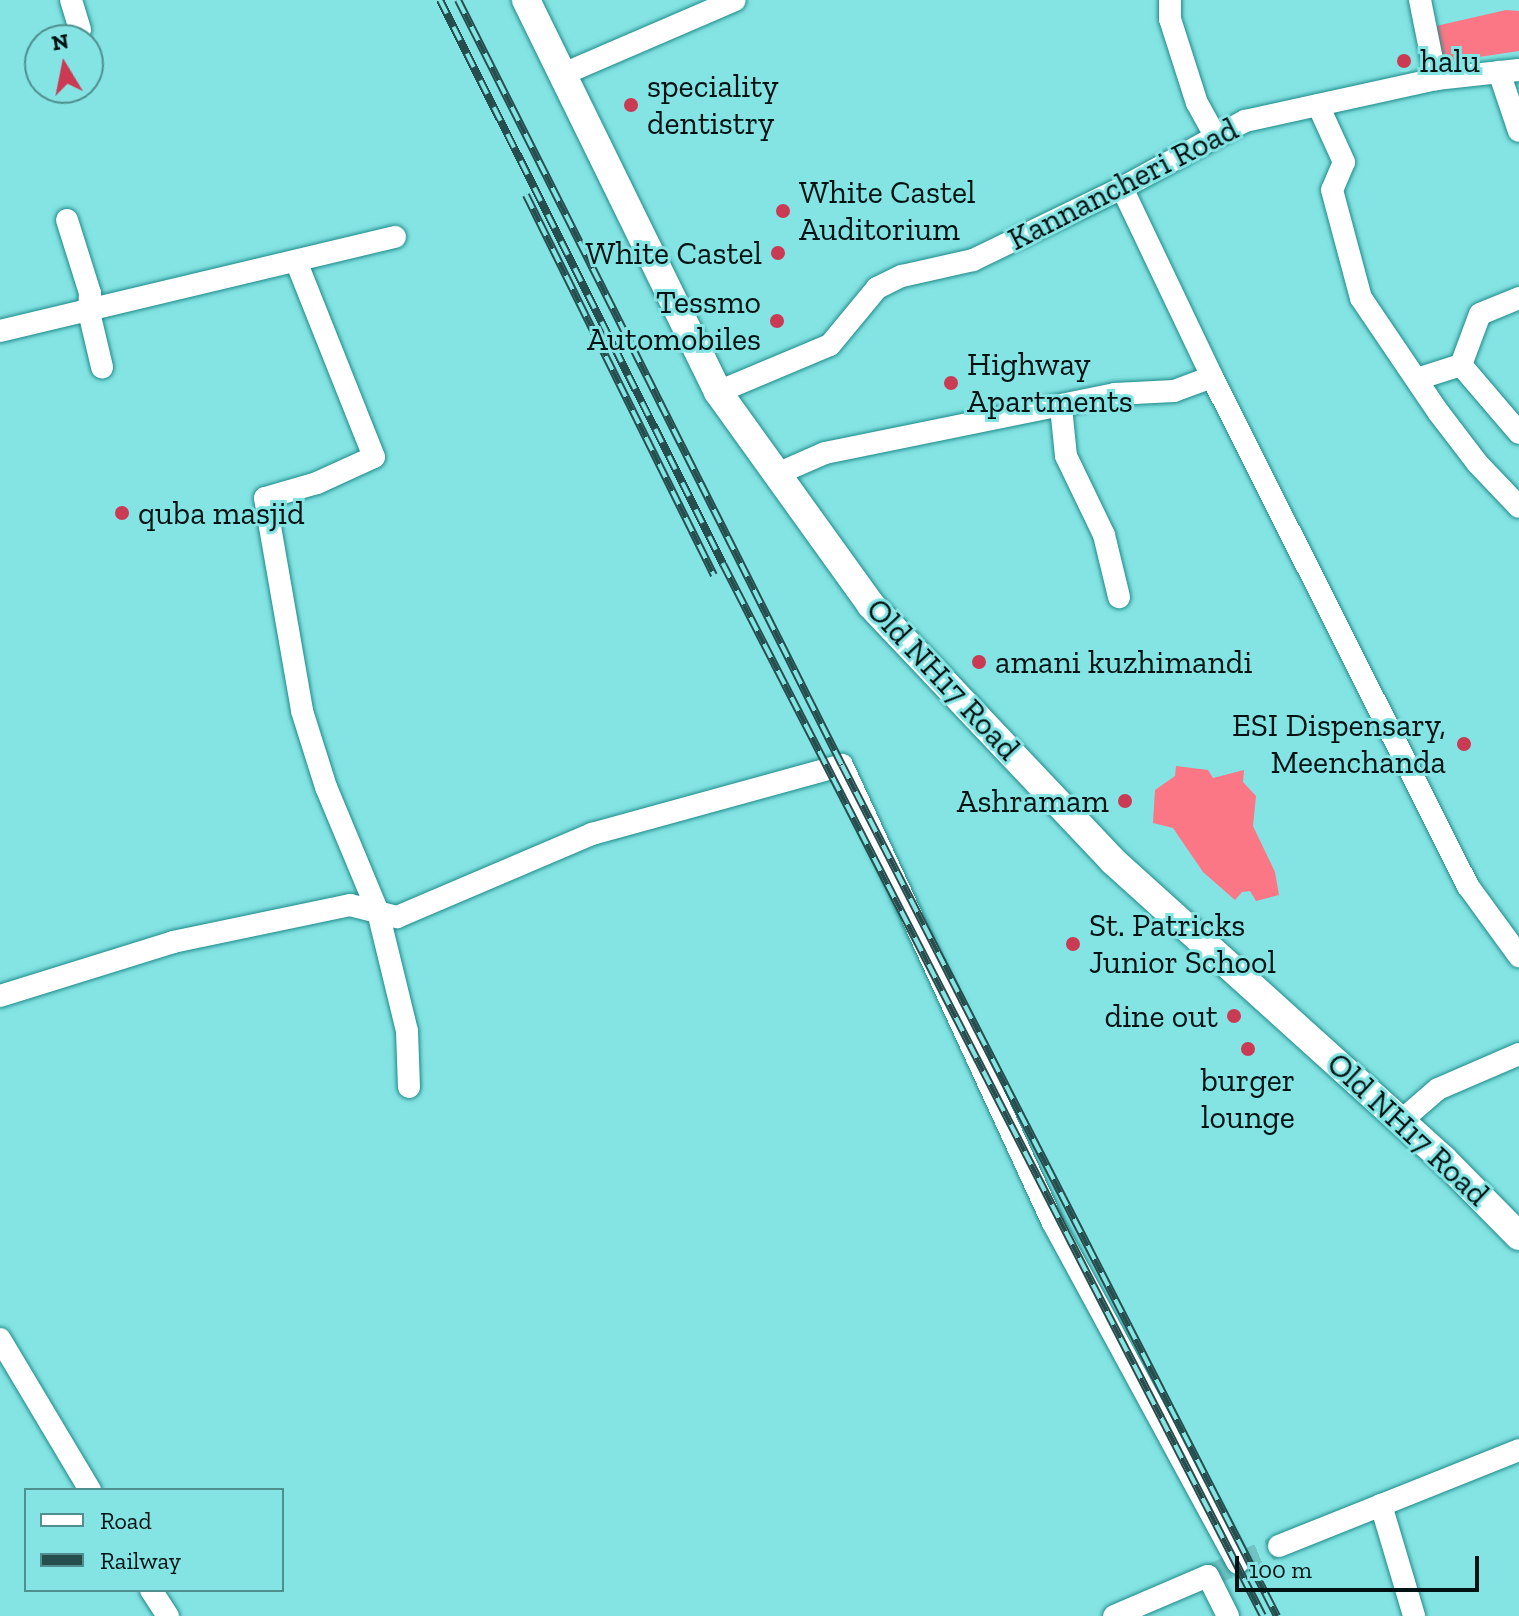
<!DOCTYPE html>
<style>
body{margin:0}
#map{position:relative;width:1519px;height:1616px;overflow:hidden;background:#84e3e3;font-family:"Zilla Slab",serif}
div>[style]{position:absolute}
.green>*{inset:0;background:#fb7785}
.minor-tunnel>*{height:22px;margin-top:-11px;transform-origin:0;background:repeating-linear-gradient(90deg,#70c4c4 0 22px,transparent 0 33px)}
.roads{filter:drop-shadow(0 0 2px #1e8989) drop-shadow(0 0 2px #1e8989)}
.minor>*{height:22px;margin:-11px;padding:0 11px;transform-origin:11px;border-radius:11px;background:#fff}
.major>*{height:28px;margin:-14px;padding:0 14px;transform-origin:14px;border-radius:14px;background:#fff}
.rail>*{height:8px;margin-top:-4px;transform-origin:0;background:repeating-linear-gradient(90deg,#84e3e3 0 15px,#264e4e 0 30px);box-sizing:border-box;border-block:2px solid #264e4e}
.dots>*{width:22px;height:22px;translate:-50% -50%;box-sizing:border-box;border:4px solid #84e3e3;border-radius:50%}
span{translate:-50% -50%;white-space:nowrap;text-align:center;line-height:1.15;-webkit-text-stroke:6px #84e3e3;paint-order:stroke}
.poi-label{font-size:32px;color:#001212}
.left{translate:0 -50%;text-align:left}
.right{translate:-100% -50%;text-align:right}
.street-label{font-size:32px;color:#001212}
.legend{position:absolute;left:24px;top:1488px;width:260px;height:104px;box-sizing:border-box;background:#84e3e3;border:2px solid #4f8f8f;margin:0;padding:10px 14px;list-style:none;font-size:24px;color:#001212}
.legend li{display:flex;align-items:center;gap:16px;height:40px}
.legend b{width:40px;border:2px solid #4f8f8f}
.north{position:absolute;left:24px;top:24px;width:80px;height:80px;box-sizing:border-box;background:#84e3e3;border:2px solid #4f8f8f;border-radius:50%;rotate:350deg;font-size:22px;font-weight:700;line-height:32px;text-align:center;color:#001212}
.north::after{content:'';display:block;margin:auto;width:28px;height:36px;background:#ca3a53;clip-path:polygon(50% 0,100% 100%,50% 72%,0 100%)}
.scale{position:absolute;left:1235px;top:1556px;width:244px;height:36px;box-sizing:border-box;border:4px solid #001212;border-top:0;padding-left:10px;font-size:24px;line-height:28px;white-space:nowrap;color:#001212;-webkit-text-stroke:6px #84e3e3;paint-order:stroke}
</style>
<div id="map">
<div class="green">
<i style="clip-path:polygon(1506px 10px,1519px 11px,1519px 51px,1439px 63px,1436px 26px)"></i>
<i style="clip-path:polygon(1176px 766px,1208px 770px,1213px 778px,1244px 770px,1243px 782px,1256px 796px,1253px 826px,1275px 872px,1279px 895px,1256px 901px,1250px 891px,1242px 892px,1235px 900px,1203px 872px,1173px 828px,1153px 823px,1155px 790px,1175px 776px)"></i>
</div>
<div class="minor-tunnel">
<i style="left:1208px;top:1576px;width:77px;rotate:-22.9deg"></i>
</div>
<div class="roads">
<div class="minor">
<i style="left:71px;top:0;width:31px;rotate:73deg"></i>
<i style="left:1170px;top:0;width:19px;rotate:90deg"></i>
<i style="left:1170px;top:19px;width:88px;rotate:72.2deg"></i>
<i style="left:1197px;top:103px;width:39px;rotate:61deg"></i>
<i style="left:1420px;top:0;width:81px;rotate:78.6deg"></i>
<i style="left:1499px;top:72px;width:62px;rotate:71.3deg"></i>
<i style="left:561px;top:75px;width:189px;rotate:-23.3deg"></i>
<i style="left:1318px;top:105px;width:63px;rotate:65.5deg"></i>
<i style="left:1344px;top:162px;width:30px;rotate:113deg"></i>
<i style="left:1332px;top:190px;width:112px;rotate:75deg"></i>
<i style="left:1361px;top:298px;width:139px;rotate:55.9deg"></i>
<i style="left:1439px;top:413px;width:64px;rotate:52.6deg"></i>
<i style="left:1478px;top:464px;width:59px;rotate:46.4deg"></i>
<i style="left:1122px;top:188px;width:209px;rotate:64.5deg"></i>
<i style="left:1212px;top:377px;width:570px;rotate:63.3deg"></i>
<i style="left:1468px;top:886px;width:87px;rotate:53.9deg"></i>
<i style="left:67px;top:220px;width:77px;rotate:72.5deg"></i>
<i style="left:90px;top:293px;width:19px;rotate:93deg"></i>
<i style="left:89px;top:312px;width:57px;rotate:76.7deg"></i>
<i style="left:296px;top:261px;width:211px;rotate:68.3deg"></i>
<i style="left:374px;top:457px;width:63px;rotate:155.5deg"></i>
<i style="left:317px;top:483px;width:54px;rotate:163.9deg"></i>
<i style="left:265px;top:498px;width:216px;rotate:80.1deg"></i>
<i style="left:302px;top:711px;width:80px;rotate:72.5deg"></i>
<i style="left:326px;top:787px;width:135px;rotate:67.4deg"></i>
<i style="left:378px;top:912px;width:122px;rotate:76.3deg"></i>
<i style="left:407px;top:1031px;width:56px;rotate:88deg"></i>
<i style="left:0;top:331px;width:406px;rotate:-13.4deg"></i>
<i style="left:1461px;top:365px;width:54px;rotate:-69.6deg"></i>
<i style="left:1480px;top:314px;width:42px;rotate:-22.3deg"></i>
<i style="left:1417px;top:379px;width:46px;rotate:-17.7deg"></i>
<i style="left:1461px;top:365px;width:89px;rotate:49.5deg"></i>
<i style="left:718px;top:392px;width:121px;rotate:-22.8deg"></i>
<i style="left:830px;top:345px;width:74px;rotate:-50.5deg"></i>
<i style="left:877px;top:288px;width:28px;rotate:-26deg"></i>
<i style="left:902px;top:276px;width:73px;rotate:-12.7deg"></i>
<i style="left:973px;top:260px;width:165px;rotate:-25.8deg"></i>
<i style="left:1122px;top:188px;width:140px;rotate:-28.6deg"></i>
<i style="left:1245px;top:121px;width:196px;rotate:-12.4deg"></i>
<i style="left:1436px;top:79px;width:83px;rotate:-6.2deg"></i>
<i style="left:1061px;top:407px;width:49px;rotate:84.2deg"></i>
<i style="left:1066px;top:456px;width:88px;rotate:64.3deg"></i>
<i style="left:1104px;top:535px;width:64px;rotate:76.4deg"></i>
<i style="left:777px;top:474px;width:52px;rotate:-23.6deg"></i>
<i style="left:825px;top:453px;width:296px;rotate:-11.5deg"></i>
<i style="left:1115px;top:394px;width:59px;rotate:-2.9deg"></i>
<i style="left:1174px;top:391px;width:40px;rotate:-20.2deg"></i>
<i style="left:0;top:996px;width:181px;rotate:-17.3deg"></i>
<i style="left:173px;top:942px;width:181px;rotate:-11.8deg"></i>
<i style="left:350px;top:905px;width:49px;rotate:14.3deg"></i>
<i style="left:397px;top:917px;width:212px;rotate:-23.1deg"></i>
<i style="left:592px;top:834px;width:259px;rotate:-15.4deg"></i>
<i style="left:842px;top:765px;width:502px;rotate:65.27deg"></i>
<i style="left:1052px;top:1221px;width:389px;rotate:61.5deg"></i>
<i style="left:1401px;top:1121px;width:49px;rotate:-40.9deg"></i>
<i style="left:1438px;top:1089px;width:88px;rotate:-23.4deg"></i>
<i style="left:0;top:1339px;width:176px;rotate:59.2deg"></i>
<i style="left:1381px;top:1505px;width:116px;rotate:73.4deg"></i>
<i style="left:1279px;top:1546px;width:258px;rotate:-21.8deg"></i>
<i style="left:151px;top:1590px;width:31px;rotate:57deg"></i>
<i style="left:1114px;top:1616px;width:102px;rotate:-23.1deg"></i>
<i style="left:1208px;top:1576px;width:45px;rotate:63.4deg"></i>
</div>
<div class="major">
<i style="left:526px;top:0;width:436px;rotate:63.9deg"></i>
<i style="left:718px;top:392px;width:262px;rotate:54.3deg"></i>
<i style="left:871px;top:605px;width:352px;rotate:46.6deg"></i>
<i style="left:1113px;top:861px;width:445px;rotate:42.1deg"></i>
<i style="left:1443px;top:1159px;width:108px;rotate:45.4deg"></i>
</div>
</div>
<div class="rail">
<i style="left:440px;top:0;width:631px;rotate:63.35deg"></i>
<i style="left:723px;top:564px;width:1182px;rotate:62.83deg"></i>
<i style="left:458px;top:0;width:856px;rotate:63.35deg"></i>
<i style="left:842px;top:765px;width:956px;rotate:62.93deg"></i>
<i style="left:526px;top:195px;width:424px;rotate:63.7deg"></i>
</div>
<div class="dots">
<i style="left:1404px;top:61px;background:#ca3a53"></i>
<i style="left:631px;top:105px;background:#ca3a53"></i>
<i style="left:783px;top:211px;background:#ca3a53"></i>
<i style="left:778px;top:253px;background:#ca3a53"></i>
<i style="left:777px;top:321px;background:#ca3a53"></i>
<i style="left:951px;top:383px;background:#ca3a53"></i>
<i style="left:122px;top:513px;background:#ca3a53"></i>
<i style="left:979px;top:662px;background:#ca3a53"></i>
<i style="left:1464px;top:744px;background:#ca3a53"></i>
<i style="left:1125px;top:801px;background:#ca3a53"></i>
<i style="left:1073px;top:944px;background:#ca3a53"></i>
<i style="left:1234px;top:1016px;background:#ca3a53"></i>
<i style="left:1248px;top:1049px;background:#ca3a53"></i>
</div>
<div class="poi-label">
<span class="left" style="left:1420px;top:61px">halu</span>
<span class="left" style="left:647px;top:105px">speciality<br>dentistry</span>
<span class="left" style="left:799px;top:211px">White Castel<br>Auditorium</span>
<span class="right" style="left:762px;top:253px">White Castel</span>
<span class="right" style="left:761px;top:321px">Tessmo<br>Automobiles</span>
<span class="left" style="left:967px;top:383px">Highway<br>Apartments</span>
<span class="left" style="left:138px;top:513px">quba masjid</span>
<span class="left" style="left:995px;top:662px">amani kuzhimandi</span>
<span class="right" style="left:1446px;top:744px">ESI Dispensary,<br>Meenchanda</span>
<span class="right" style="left:1109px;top:801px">Ashramam</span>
<span class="left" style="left:1089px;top:944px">St. Patricks<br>Junior School</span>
<span class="right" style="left:1218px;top:1016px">dine out</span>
<span style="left:1248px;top:1099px">burger<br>lounge</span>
</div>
<div class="street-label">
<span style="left:1123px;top:184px;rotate:-27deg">Kannancheri Road</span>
<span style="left:943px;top:679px;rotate:47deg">Old NH17 Road</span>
<span style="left:1408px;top:1129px;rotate:43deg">Old NH17 Road</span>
</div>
<ul class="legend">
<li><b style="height:10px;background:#fff"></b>Road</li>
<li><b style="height:10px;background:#264e4e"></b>Railway</li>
</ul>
<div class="north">N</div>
<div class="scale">100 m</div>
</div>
